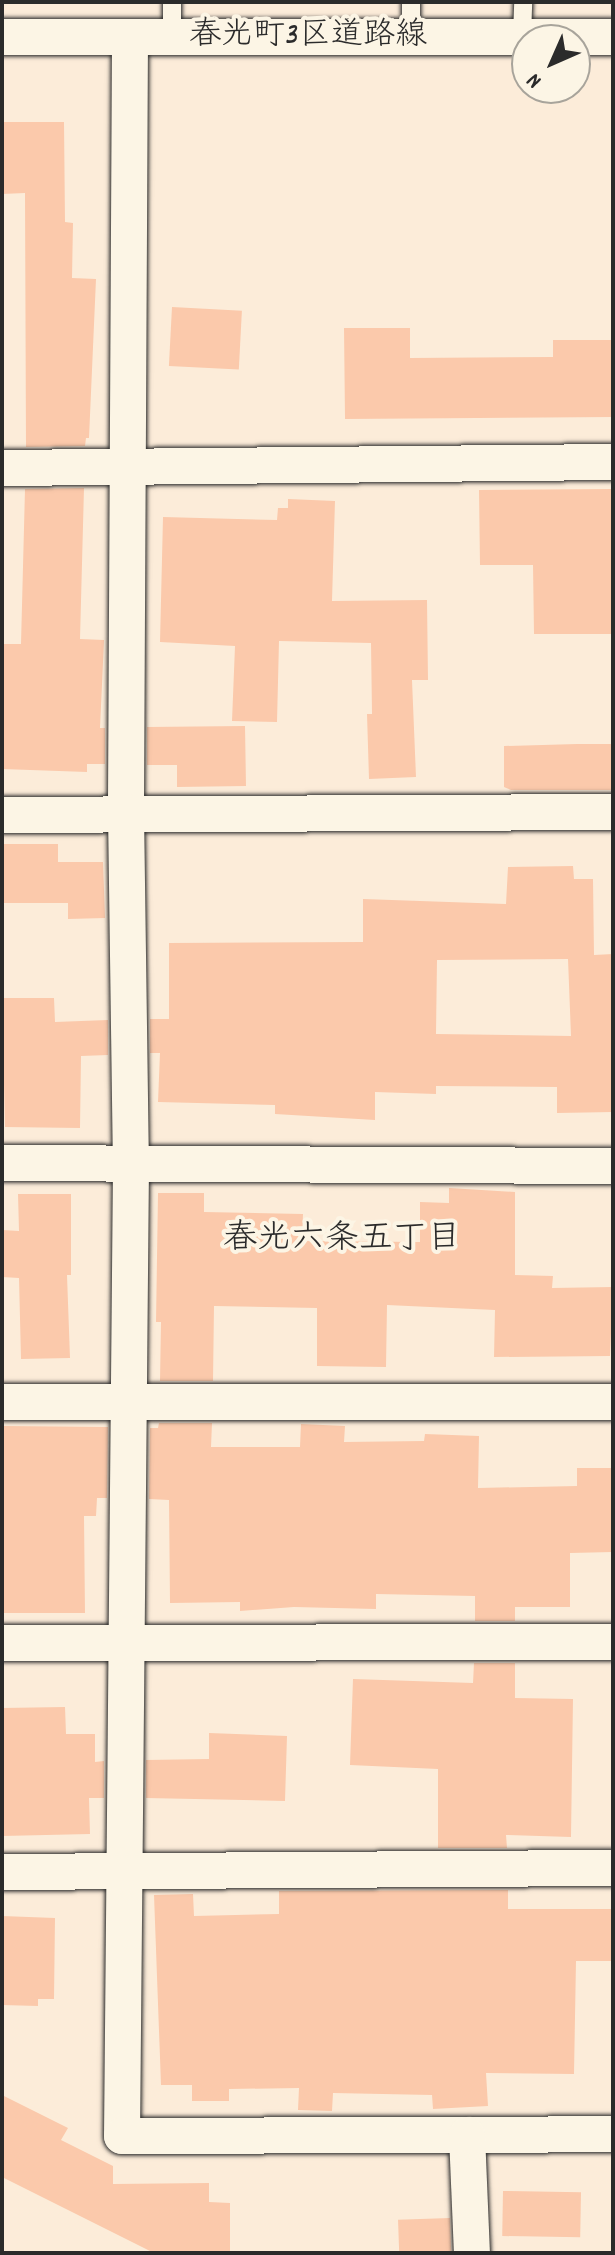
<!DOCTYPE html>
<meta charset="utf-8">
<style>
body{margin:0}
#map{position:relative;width:615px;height:2255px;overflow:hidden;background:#fcecd9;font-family:Dekko,"Klee One",sans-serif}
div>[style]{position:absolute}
.building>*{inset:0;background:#fbc9ab;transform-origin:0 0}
.roads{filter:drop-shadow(0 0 2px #2b2b2b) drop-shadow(0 0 2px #2b2b2b)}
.lane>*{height:18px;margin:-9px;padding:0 9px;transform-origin:9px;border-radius:9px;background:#fcf5e5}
.street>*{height:36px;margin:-18px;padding:0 18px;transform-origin:18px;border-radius:18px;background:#fcf5e5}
span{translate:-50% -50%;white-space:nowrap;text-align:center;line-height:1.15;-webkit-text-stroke:8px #fcf5e5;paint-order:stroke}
.street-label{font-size:32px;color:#2b2b2b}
.neighbourhood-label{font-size:34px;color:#2b2b2b}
.frame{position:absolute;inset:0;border:4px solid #2b2b2b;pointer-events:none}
.north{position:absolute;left:511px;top:24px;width:80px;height:80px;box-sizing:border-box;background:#fcf5e5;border:2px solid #a8a49b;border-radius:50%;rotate:225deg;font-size:22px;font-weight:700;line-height:32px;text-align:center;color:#2b2b2b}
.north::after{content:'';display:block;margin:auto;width:28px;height:36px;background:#2b2b2b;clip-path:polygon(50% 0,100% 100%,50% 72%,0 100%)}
</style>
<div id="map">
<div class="building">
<i style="clip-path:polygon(2px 122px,64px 122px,65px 222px,73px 223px,72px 278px,96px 279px,89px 438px,86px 438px,85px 446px,26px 447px,25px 193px,2px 194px)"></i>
<i style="left:172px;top:307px;width:70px;height:59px;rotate:3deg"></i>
<i style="clip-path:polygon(344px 328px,410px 328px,410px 358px,553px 357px,553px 340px,613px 340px,613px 417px,345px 419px)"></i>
<i style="clip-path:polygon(84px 488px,80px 639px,104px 640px,100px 728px,105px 728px,105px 764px,87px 764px,87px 772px,2px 769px,2px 644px,21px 644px,25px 489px)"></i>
<i style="clip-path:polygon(613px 489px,613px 634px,534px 634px,533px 565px,480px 565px,479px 490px)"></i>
<i style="clip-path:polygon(288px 499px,335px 501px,332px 601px,427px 600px,428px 680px,412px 680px,416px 777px,369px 779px,367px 714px,372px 714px,371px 643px,279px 641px,277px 722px,232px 721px,235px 646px,160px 642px,163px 517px,277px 520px,278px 508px,288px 508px)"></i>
<i style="clip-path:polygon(245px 726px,246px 786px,177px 787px,177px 765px,147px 765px,147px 727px)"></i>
<i style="clip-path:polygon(577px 744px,613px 744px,613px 790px,511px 790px,504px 787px,504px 746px)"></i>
<i style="clip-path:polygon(2px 844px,58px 844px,58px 862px,103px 862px,105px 918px,68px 919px,68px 903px,2px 903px)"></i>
<i style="clip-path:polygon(evenodd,573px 866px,574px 879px,593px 879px,594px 955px,613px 954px,613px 1112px,557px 1113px,557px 1087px,436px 1086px,436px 1094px,375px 1092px,375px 1120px,275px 1114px,275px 1105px,158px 1102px,160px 1053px,150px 1053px,150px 1019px,169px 1019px,169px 943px,363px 942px,363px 899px,506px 904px,508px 867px,573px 866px,568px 959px,571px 1036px,436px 1034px,437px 960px,568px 959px)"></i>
<i style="clip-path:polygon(2px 998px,54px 998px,55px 1022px,108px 1020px,108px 1055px,81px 1056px,80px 1128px,5px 1127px)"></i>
<i style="clip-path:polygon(449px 1188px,515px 1192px,515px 1275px,553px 1276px,552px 1288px,613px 1287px,610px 1356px,494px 1357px,495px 1310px,387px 1305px,386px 1367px,317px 1366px,317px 1308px,214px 1306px,213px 1381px,160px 1381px,161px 1322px,156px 1322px,158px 1193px,204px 1193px,204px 1212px,303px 1214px,302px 1241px,420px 1242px,420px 1202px,449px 1203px)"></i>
<i style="clip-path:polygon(18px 1194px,71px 1194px,71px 1275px,67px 1275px,70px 1358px,21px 1359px,19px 1278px,2px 1277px,2px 1230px,19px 1231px)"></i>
<i style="clip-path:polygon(159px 1423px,212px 1423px,211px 1447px,300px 1447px,301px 1424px,345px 1426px,344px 1442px,424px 1441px,425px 1434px,479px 1436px,478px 1488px,577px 1486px,577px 1468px,613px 1468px,613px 1552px,570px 1553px,570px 1607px,515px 1607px,515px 1621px,475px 1621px,475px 1596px,376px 1594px,376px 1609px,294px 1607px,240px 1611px,240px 1602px,170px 1603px,169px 1500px,149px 1499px,150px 1428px,158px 1428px)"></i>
<i style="clip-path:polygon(2px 1426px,108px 1427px,107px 1498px,97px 1498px,96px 1516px,84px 1516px,85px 1613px,2px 1613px)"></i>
<i style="clip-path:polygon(474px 1663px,515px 1663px,515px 1698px,573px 1699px,571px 1837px,506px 1835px,507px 1848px,438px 1848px,438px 1769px,350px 1765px,353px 1679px,473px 1683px)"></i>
<i style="clip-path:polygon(65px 1707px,66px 1734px,95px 1734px,95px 1762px,104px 1761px,104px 1798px,89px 1798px,90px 1834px,2px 1836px,2px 1708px)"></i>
<i style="clip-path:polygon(209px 1733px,287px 1736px,285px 1801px,146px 1798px,146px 1760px,209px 1759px)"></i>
<i style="clip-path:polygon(508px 1890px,508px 1909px,613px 1909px,613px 1961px,576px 1961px,574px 2074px,486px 2073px,488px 2106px,433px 2109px,432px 2095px,333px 2093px,332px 2111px,298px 2110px,299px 2088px,229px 2089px,229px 2101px,192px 2101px,192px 2085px,161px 2085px,154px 1895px,193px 1894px,194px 1916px,279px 1914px,279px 1891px)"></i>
<i style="clip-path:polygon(2px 1916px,55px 1918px,54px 1999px,38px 1999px,38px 2006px,2px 2005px)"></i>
<i style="clip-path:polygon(2px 2095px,68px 2128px,61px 2140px,113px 2166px,113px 2184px,209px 2183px,209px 2202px,230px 2203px,230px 2253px,154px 2253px,2px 2177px)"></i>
<i style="left:503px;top:2191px;width:78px;height:45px;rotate:1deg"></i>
<i style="left:450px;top:2218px;width:35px;height:52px;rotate:88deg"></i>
</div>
<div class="roads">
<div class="lane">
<i style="left:411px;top:2px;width:35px;rotate:90deg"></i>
<i style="left:172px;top:37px;width:35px;rotate:-90deg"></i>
<i style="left:522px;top:37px;width:35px;rotate:-88deg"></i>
</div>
<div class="street">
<i style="left:2px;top:37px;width:611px"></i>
<i style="left:130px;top:37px;width:775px;rotate:90.3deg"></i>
<i style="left:126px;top:812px;width:353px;rotate:89.2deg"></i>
<i style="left:131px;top:1165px;width:971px;rotate:90.53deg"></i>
<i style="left:122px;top:2136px;width:491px;rotate:-0.2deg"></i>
<i style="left:2px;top:468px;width:611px;rotate:-0.56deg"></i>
<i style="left:2px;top:815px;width:611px;rotate:-0.28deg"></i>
<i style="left:2px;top:1163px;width:611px;rotate:0.28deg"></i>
<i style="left:2px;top:1402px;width:611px"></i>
<i style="left:2px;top:1643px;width:611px;rotate:-0.09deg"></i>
<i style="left:2px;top:1872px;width:611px;rotate:-0.38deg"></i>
<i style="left:467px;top:2135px;width:118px;rotate:87.6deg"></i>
</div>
</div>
<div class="street-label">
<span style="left:308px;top:37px">春光町3区道路線</span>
</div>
<div class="neighbourhood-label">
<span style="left:342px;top:1241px">春光六条五丁目</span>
</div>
<div class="frame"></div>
<div class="north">N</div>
</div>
